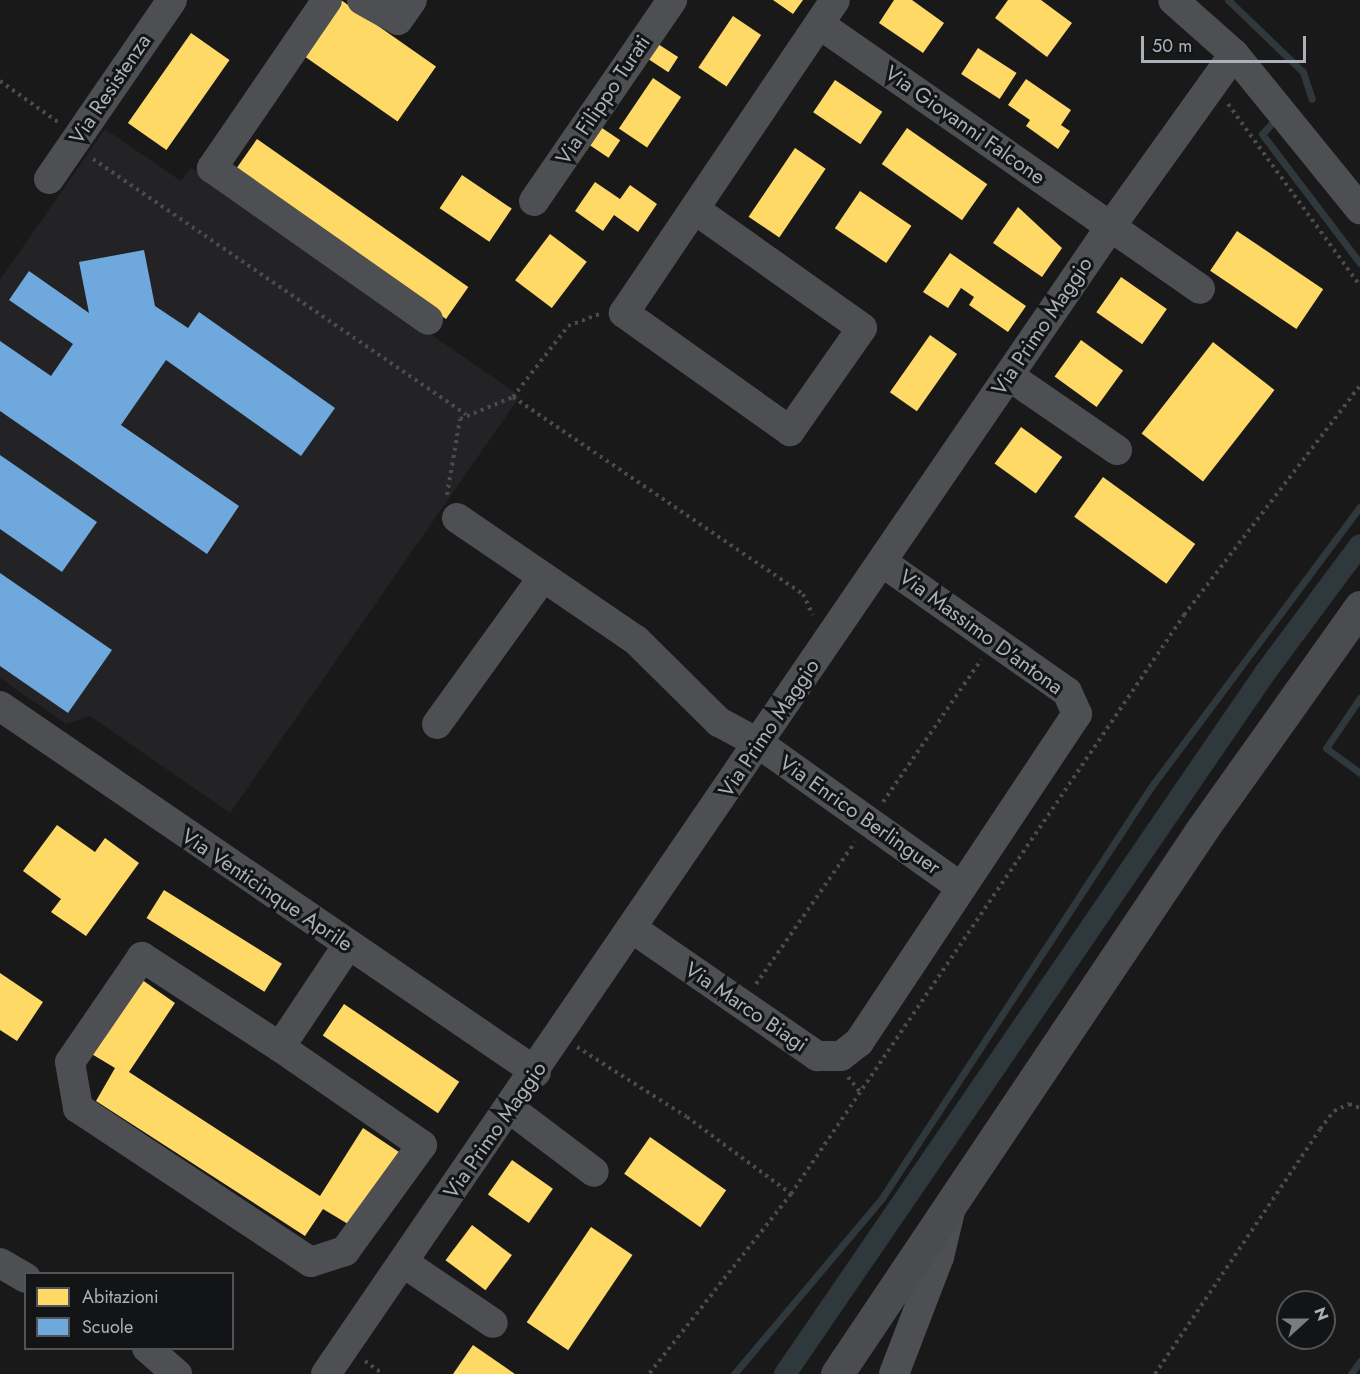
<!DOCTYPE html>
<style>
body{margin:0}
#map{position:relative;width:1360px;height:1374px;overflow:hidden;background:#191919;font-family:Jost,sans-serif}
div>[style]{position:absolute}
.built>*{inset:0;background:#232325}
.homes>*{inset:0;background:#ffd966;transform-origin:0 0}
.schools>*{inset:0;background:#6fa8dc}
.stream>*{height:7px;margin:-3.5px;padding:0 3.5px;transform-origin:3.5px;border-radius:3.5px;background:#2f383c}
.canal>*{height:22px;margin:-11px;padding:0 11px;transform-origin:11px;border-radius:11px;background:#2f383c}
.path>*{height:4px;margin-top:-2px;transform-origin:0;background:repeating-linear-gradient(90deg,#494b4d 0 3px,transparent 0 7.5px)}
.minor>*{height:30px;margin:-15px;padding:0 15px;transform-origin:15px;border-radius:15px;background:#4e4f52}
.highway>*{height:33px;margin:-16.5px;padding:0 16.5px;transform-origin:16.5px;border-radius:16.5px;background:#4b4c4f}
span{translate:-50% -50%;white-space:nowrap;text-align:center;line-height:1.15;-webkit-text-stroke:6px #131415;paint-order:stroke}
.street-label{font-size:21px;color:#acb1b9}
.legend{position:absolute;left:24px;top:1272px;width:210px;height:78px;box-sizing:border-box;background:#131415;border:2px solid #505357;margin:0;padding:8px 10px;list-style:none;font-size:18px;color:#acb1b9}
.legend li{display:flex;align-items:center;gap:12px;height:30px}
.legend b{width:30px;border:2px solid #505357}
.north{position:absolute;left:1276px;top:1290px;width:60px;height:60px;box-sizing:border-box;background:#131415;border:2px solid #505357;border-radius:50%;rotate:69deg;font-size:16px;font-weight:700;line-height:24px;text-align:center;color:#acb1b9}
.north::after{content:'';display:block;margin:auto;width:21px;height:27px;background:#797c81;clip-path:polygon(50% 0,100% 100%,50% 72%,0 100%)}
.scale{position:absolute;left:1141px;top:36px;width:165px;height:27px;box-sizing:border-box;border:3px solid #acb1b9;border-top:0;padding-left:8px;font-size:18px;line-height:21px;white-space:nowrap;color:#acb1b9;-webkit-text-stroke:4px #131415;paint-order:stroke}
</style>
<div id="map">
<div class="built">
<i style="clip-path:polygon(105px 129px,181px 181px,191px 168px,520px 396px,230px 813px,90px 716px,66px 724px,0 678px,0 280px)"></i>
</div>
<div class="homes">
<i style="left:341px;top:0;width:116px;height:67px;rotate:35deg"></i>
<i style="clip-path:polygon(773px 0,803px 0,793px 14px)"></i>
<i style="clip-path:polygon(894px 0,912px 0,944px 23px,923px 53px,879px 23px)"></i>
<i style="clip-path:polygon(1008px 0,1041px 0,1072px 23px,1047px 57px,995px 18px)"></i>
<i style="left:733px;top:16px;width:34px;height:62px;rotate:34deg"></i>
<i style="left:191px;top:33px;width:47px;height:110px;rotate:35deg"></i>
<i style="left:658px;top:44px;width:24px;height:18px;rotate:33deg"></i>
<i style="left:978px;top:48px;width:46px;height:31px;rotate:33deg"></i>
<i style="left:653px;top:78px;width:34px;height:61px;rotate:34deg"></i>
<i style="clip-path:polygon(1026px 79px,1071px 110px,1061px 125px,1070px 131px,1058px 149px,1026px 126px,1030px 120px,1008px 105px)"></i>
<i style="left:835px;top:80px;width:57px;height:39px;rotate:34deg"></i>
<i style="left:602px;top:128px;width:22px;height:21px;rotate:34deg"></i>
<i style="left:907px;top:128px;width:98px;height:44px;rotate:35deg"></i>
<i style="left:257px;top:139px;width:258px;height:39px;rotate:35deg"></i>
<i style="left:795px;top:148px;width:37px;height:83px;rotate:34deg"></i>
<i style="left:462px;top:175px;width:60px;height:40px;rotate:34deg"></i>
<i style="clip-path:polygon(595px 182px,620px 199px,630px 185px,657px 204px,638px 232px,614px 215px,603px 231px,575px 211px)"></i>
<i style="left:860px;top:191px;width:62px;height:45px;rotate:34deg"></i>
<i style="clip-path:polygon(1018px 207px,1062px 248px,1042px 277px,993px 243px)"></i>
<i style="left:1237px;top:231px;width:104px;height:48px;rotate:34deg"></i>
<i style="left:550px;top:234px;width:46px;height:58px;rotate:37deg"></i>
<i style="clip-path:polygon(950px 253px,1026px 306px,1008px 332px,969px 305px,974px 297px,961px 288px,948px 308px,923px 292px)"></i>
<i style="left:1121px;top:277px;width:56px;height:43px;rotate:35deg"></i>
<i style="left:930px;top:335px;width:33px;height:70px;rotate:35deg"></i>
<i style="left:1081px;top:340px;width:52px;height:45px;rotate:36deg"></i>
<i style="left:1213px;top:342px;width:78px;height:116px;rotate:38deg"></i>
<i style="left:1021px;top:427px;width:51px;height:45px;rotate:36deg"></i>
<i style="left:1103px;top:477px;width:114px;height:49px;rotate:36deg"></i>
<i style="clip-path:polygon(57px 825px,95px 852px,105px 838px,139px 863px,86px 936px,51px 912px,61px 899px,23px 871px)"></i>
<i style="left:164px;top:890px;width:139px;height:33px;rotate:32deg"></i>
<i style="clip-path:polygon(0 973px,43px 1002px,17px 1041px,0 1030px)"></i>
<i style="clip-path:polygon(138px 977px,175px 1003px,129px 1072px,320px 1196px,363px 1128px,402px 1154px,353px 1227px,323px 1209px,305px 1236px,96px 1101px,115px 1068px,90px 1053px)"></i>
<i style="left:344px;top:1004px;width:139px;height:38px;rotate:34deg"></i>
<i style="left:650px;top:1137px;width:93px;height:45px;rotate:35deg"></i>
<i style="left:512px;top:1160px;width:50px;height:42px;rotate:35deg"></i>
<i style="left:472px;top:1225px;width:50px;height:44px;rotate:37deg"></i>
<i style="left:591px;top:1227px;width:50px;height:115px;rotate:34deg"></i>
<i style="clip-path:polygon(473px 1345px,515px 1374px,453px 1374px)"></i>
</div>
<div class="schools">
<i style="clip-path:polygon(144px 250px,155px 306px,188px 328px,199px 312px,335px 408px,301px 456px,166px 360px,121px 425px,239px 506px,207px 554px,0 411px,0 341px,51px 376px,73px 344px,9px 300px,29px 271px,89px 313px,79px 262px)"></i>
<i style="clip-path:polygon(0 455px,97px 522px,62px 572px,0 529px)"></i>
<i style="clip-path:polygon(0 573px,112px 650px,68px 713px,0 666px)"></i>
</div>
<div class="stream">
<i style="left:1228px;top:0;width:104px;rotate:43.8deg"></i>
<i style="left:1303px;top:72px;width:28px;rotate:72deg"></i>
<i style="left:1271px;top:124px;width:13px;rotate:132deg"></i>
<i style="left:1262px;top:134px;width:162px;rotate:52.8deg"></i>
<i style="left:1360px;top:698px;width:60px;rotate:124.2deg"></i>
<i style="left:1326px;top:748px;width:42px;rotate:36.3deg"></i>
<i style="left:734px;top:1374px;width:230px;rotate:-49.9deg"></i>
<i style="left:882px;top:1198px;width:491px;rotate:-56.8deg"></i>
<i style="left:1151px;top:787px;width:349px;rotate:-53.3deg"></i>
<i style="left:1351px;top:1374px;width:16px;rotate:-55deg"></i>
</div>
<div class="canal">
<i style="left:785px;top:1374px;width:850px;rotate:-55.6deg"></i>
<i style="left:1265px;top:673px;width:159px;rotate:-53.4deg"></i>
</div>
<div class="path">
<i style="left:0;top:81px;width:71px;rotate:35.3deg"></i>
<i style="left:1228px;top:104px;width:225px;rotate:54deg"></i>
<i style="left:93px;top:159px;width:452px;rotate:34.4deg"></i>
<i style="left:513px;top:397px;width:351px;rotate:34.2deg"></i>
<i style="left:803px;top:594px;width:23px;rotate:65deg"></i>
<i style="left:447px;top:495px;width:77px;rotate:-80.3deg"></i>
<i style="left:460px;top:419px;width:57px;rotate:-22.5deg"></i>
<i style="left:513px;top:397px;width:90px;rotate:-52.2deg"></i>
<i style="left:568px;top:326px;width:34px;rotate:-21deg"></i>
<i style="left:883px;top:802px;width:173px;rotate:-55.4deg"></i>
<i style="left:756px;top:984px;width:173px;rotate:-55.1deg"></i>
<i style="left:577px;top:1047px;width:130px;rotate:32.5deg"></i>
<i style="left:687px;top:1117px;width:129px;rotate:36.5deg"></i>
<i style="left:791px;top:1194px;width:229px;rotate:128.3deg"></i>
<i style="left:848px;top:1077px;width:19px;rotate:51deg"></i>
<i style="left:791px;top:1194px;width:700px;rotate:-55.83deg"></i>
<i style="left:1184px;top:615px;width:289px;rotate:-52.5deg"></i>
<i style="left:365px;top:1361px;width:22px;rotate:36deg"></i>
<i style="left:1155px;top:1374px;width:295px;rotate:-56deg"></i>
<i style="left:1320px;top:1129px;width:23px;rotate:-52deg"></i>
<i style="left:1334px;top:1111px;width:17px;rotate:-25deg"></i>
<i style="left:1349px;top:1104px;width:12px;rotate:20deg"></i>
</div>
<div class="minor">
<i style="left:327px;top:0;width:204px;rotate:124.4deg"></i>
<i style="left:212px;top:168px;width:264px;rotate:35.1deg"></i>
<i style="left:362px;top:0;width:41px;rotate:29.1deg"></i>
<i style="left:398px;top:20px;width:24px;rotate:-55deg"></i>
<i style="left:819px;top:24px;width:464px;rotate:34.8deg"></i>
<i style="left:1234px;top:54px;width:200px;rotate:50.9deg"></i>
<i style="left:49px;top:179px;width:217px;rotate:-55.5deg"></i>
<i style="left:534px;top:201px;width:244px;rotate:-55.5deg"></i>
<i style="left:697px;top:211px;width:202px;rotate:35.3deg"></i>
<i style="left:862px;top:328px;width:126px;rotate:125deg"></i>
<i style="left:790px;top:431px;width:204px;rotate:-144.6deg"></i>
<i style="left:624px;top:313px;width:377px;rotate:-56deg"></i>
<i style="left:1009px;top:376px;width:131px;rotate:34.4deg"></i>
<i style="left:457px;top:518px;width:217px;rotate:34.3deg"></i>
<i style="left:636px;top:640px;width:117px;rotate:44.7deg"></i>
<i style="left:719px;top:722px;width:44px;rotate:28.3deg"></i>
<i style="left:758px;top:743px;width:249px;rotate:35.4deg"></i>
<i style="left:0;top:706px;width:649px;rotate:34.33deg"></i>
<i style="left:437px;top:724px;width:181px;rotate:-54.2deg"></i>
<i style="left:633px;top:929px;width:224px;rotate:34.6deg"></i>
<i style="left:817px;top:1056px;width:24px"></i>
<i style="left:841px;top:1056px;width:23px;rotate:-38deg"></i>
<i style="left:859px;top:1042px;width:394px;rotate:-56.4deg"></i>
<i style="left:1077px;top:714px;width:24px;rotate:-114deg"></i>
<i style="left:1067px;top:692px;width:226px;rotate:-144.9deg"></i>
<i style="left:280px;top:1047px;width:165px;rotate:-146.9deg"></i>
<i style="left:142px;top:957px;width:127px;rotate:124.4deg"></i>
<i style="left:70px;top:1062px;width:47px;rotate:80.1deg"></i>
<i style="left:78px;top:1108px;width:279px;rotate:33.5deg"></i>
<i style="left:311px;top:1262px;width:36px;rotate:-18deg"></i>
<i style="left:345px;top:1251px;width:131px;rotate:-54deg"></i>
<i style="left:422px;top:1145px;width:173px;rotate:-145.4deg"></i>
<i style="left:280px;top:1047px;width:123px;rotate:-56.3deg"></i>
<i style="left:509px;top:1108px;width:106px;rotate:37deg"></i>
<i style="left:0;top:1263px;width:30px;rotate:30deg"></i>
<i style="left:404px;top:1263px;width:107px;rotate:34deg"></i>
<i style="left:147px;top:1348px;width:40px;rotate:41deg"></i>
<i style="left:326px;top:1374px;width:1391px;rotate:-55.64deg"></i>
<i style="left:1111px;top:226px;width:211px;rotate:-54.4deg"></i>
<i style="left:1234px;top:54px;width:81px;rotate:-138.5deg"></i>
<i style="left:894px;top:1374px;width:125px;rotate:-69deg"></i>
<i style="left:939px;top:1257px;width:47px;rotate:-76.6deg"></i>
</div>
<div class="highway">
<i style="left:837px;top:1374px;width:657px;rotate:-56.16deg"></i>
<i style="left:1203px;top:828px;width:271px;rotate:-54.6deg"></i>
</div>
<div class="street-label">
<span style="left:110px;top:89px;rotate:-56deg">Via Resistenza</span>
<span style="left:603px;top:100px;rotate:-56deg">Via Filippo Turati</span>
<span style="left:965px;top:125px;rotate:35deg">Via Giovanni Falcone</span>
<span style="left:1042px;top:326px;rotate:-56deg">Via Primo Maggio</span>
<span style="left:981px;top:632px;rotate:36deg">Via Massimo D'antona</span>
<span style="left:769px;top:728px;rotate:-56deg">Via Primo Maggio</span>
<span style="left:860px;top:815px;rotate:35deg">Via Enrico Berlinguer</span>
<span style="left:267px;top:890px;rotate:34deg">Via Venticinque Aprile</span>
<span style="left:746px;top:1007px;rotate:34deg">Via Marco Biagi</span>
<span style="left:495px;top:1130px;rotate:-55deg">Via Primo Maggio</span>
</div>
<ul class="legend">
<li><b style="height:16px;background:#ffd966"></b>Abitazioni</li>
<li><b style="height:16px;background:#6fa8dc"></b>Scuole</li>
</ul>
<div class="north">N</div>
<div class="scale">50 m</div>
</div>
